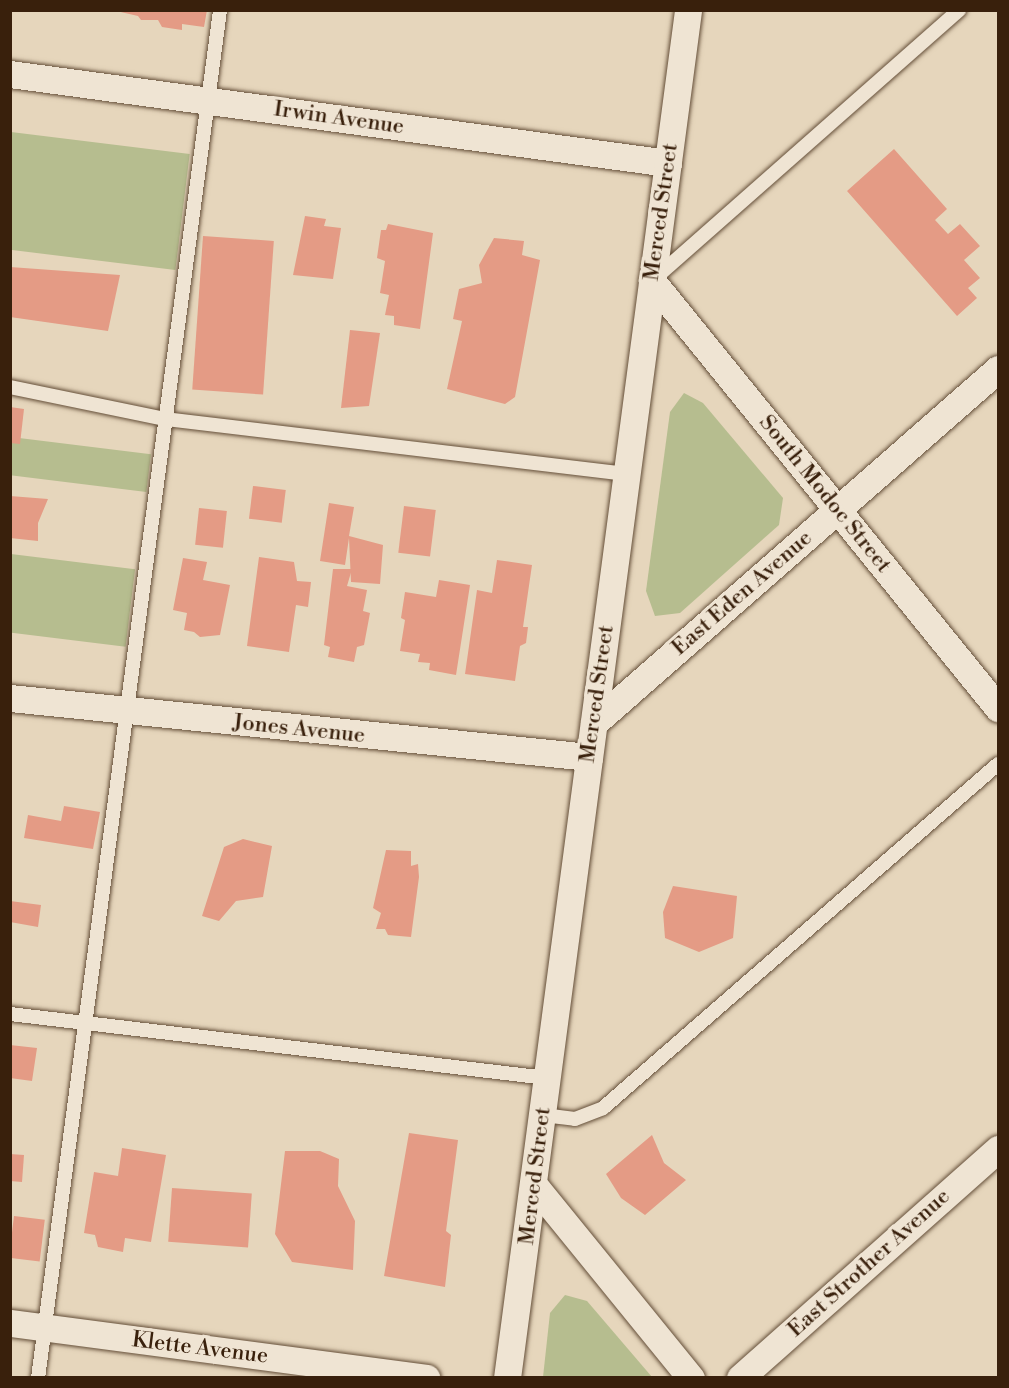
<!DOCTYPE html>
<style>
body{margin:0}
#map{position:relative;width:1009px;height:1388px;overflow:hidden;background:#e6d6bc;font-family:"Libre Bodoni",serif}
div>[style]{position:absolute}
.green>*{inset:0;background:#b6bd8f;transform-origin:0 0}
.building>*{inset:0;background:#e49b85;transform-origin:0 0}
.roads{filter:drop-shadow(0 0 2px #644e38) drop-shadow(0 0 2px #644e38)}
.lane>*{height:14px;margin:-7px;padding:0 7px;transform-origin:7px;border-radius:7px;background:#efe4d3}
.street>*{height:27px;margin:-13.5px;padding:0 13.5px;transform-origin:13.5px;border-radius:13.5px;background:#efe4d3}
span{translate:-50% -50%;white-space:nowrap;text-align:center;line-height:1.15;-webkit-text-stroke:6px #efe4d3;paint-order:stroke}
.street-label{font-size:22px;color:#39200c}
.frame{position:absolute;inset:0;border:12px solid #39200c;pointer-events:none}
</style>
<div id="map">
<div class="green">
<i style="left:11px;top:132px;width:180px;height:117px;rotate:7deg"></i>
<i style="clip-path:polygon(684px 393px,703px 403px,783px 498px,779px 525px,680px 613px,655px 616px,646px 591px,670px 412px)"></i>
<i style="left:11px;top:437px;width:141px;height:38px;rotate:7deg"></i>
<i style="left:11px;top:554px;width:125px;height:78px;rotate:7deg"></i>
<i style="clip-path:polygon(565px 1295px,587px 1301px,652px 1377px,543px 1377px,550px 1313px)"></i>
</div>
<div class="building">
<i style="clip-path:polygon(112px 10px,207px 10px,204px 27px,182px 24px,182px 30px,162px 27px,158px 20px,141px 20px,138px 16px)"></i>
<i style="clip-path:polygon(894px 149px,947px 209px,935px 220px,948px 234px,960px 224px,980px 246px,964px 260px,980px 278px,968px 288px,977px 298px,957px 316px,847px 191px)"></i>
<i style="clip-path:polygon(305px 216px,326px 219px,324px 226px,341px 228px,333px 279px,293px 275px)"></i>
<i style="clip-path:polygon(388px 224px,433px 233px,420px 329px,394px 325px,394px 316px,385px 315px,389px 295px,380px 293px,385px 261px,377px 258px,381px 230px,386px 230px)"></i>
<i style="left:203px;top:236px;width:71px;height:154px;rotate:4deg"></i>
<i style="clip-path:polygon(494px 238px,524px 241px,522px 255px,540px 260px,515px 397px,505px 404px,447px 389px,462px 321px,453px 319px,459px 289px,482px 283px,479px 265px)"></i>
<i style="clip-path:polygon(10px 267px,120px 275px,108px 331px,10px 317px)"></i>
<i style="clip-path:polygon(350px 330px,380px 333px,369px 406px,341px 408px)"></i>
<i style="clip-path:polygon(10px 407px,24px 409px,20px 444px,10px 443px)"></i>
<i style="left:253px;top:486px;width:33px;height:33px;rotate:7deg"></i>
<i style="clip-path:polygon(10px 496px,48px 499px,38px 523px,38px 541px,10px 538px)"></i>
<i style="clip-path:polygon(329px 503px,354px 507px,349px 536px,383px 545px,380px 584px,351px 582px,349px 538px,345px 565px,320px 561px)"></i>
<i style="left:404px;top:506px;width:32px;height:47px;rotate:7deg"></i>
<i style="left:199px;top:508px;width:28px;height:37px;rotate:6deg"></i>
<i style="clip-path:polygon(259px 557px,294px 562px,297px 581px,311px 582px,308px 607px,296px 605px,289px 652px,247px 646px)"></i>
<i style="clip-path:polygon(183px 558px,207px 562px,203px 580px,230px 585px,220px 635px,200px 637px,194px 632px,184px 630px,187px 613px,173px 610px)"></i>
<i style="clip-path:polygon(497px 560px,532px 565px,523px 627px,528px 627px,526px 643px,520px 646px,515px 681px,465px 674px,477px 590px,492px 593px)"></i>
<i style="clip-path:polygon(333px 569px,352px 569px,347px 586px,367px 590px,363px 611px,370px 613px,364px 645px,357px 647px,354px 662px,328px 657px,330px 647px,324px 645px)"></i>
<i style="clip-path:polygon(439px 580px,470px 585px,456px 675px,429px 670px,430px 663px,418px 662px,420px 654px,400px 651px,405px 620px,401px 618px,405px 592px,436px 597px)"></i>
<i style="clip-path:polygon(64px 806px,100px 812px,93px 849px,24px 838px,28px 815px,61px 821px)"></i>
<i style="clip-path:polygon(243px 839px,272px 846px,263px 897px,236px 901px,219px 921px,202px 916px,224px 847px)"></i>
<i style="clip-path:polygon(386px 850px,411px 851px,411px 866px,418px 864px,419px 877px,411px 937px,388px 935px,385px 929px,376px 929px,381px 913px,373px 908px)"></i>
<i style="clip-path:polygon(673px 886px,737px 896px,733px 938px,699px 952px,665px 938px,663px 912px)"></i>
<i style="clip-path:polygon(10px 901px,41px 905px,38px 927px,10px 922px)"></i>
<i style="clip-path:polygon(10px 1045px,37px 1048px,32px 1081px,10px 1078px)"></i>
<i style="clip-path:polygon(409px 1133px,458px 1140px,446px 1231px,451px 1235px,445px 1287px,384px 1276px)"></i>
<i style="clip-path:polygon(652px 1135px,664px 1163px,686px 1180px,645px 1215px,621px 1198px,606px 1174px)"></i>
<i style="clip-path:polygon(122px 1148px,166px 1155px,151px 1242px,125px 1238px,123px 1252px,98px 1247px,95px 1235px,84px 1233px,94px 1172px,118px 1176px)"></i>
<i style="clip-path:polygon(285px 1151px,320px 1151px,339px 1159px,338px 1186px,355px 1221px,353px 1270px,292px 1262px,275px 1234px)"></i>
<i style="clip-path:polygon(10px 1154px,24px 1155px,22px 1182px,10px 1181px)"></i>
<i style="left:172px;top:1188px;width:80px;height:54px;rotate:4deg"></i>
<i style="left:14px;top:1216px;width:31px;height:42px;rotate:7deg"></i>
</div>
<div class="roads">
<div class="lane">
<i style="left:654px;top:279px;width:407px;rotate:-41.4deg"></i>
<i style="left:10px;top:387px;width:158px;rotate:11.7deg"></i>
<i style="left:165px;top:419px;width:464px;rotate:6.8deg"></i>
<i style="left:10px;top:1014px;width:541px;rotate:6.8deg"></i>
<i style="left:543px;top:1115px;width:32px;rotate:7deg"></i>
<i style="left:575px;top:1119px;width:30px;rotate:-21deg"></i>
<i style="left:603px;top:1108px;width:524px;rotate:-41.05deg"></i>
<i style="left:38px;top:1378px;width:1380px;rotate:-82.42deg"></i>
</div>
<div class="street">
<i style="left:10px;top:74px;width:664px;rotate:7.7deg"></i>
<i style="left:652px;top:281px;width:550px;rotate:50.98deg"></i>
<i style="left:10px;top:698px;width:582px;rotate:5.82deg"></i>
<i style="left:594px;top:723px;width:537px;rotate:-41.23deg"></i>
<i style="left:534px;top:1185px;width:249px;rotate:50.9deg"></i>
<i style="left:10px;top:1323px;width:420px;rotate:7.5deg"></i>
<i style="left:507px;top:1378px;width:1380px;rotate:-82.46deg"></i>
<i style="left:740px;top:1378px;width:345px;rotate:-41.6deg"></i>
</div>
</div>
<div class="street-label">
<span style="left:339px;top:118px;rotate:8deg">Irwin Avenue</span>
<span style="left:661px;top:212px;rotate:-82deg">Merced Street</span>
<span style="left:825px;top:494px;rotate:51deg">South Modoc Street</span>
<span style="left:742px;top:593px;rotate:-41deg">East Eden Avenue</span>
<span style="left:597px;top:694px;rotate:-82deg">Merced Street</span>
<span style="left:299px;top:729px;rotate:6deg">Jones Avenue</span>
<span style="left:535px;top:1176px;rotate:-83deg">Merced Street</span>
<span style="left:869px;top:1263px;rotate:-42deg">East Strother Avenue</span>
<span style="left:200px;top:1348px;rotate:7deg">Klette Avenue</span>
</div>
<div class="frame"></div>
</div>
